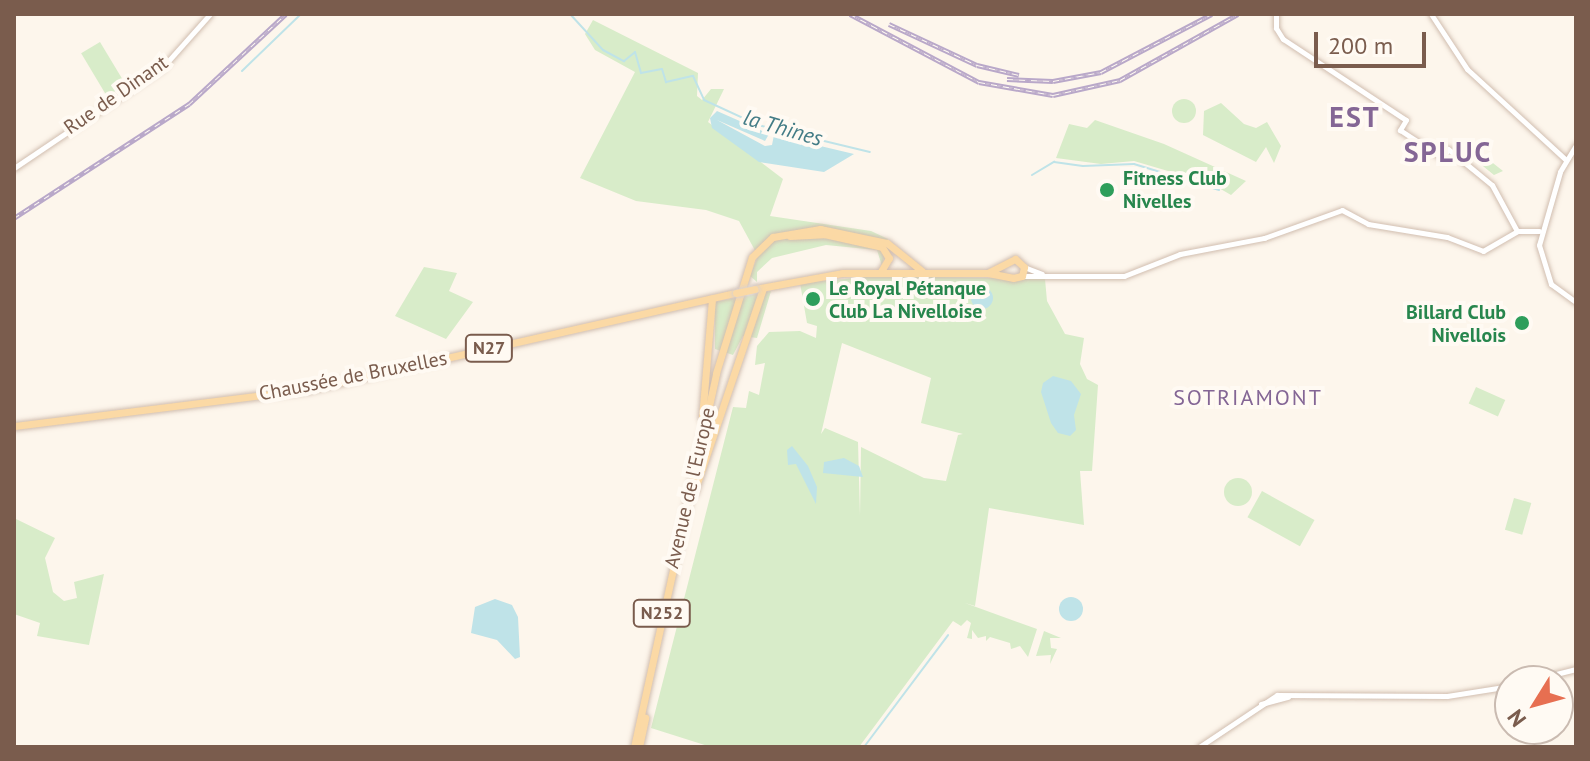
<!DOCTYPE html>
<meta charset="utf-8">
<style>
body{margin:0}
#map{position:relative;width:1590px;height:761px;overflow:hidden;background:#fdf6ec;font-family:"PT Sans",sans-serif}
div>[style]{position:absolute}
.green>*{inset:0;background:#d8ecc9;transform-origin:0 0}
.round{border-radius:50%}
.water>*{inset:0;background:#bfe3e8}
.stream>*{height:2px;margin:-1px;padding:0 1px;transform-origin:1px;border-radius:1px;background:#bfe3e8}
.roads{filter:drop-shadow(0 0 2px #d1beb0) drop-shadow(0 0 2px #d1beb0)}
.tertiary>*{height:5px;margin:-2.5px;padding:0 2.5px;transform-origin:2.5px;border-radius:2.5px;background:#fff}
.secondary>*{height:5px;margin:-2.5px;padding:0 2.5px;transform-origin:2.5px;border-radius:2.5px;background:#fff}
.primary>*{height:7px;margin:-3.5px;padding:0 3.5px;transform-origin:3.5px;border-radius:3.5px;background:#fbd9a5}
.rail>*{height:5px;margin-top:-2.5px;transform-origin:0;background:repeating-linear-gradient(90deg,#fffaf3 0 6px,#b9a8c9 0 12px);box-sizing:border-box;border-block:2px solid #b9a8c9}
.bridges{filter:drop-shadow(0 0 2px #dad1cd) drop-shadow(0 0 2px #dad1cd)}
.primary-bridge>*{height:7px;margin:-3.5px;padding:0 3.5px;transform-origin:3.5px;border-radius:3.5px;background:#fbd9a5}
.dots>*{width:22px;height:22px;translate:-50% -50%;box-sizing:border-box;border:4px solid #fffaf3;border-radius:50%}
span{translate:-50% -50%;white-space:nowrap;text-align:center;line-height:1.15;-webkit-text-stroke:8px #fffaf3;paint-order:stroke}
.shield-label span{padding:2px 6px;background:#fffaf3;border:2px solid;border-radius:6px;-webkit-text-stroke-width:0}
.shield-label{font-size:18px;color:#7a5c4d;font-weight:700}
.street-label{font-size:20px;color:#7a5c4d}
.leisure-label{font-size:20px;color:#27864d;font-weight:700}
.left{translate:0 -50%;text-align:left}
.right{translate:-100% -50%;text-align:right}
.water-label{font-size:22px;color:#437c86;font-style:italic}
.neighbourhood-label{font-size:22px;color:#846695;letter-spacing:2px}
.district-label{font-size:28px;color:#846695;font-weight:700;letter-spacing:2px}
.frame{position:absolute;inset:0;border:16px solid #7a5c4d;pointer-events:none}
.north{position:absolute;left:1494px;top:665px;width:80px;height:80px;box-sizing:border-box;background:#fffaf3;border:2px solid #cabbb1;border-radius:50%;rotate:233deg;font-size:22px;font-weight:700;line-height:32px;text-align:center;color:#7a5c4d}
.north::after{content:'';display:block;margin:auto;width:28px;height:36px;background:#e76f51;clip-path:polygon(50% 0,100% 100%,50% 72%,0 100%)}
.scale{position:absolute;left:1314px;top:32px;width:112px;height:36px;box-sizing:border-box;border:4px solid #7a5c4d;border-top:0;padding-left:10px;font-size:24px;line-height:28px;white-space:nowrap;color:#7a5c4d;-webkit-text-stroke:6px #fffaf3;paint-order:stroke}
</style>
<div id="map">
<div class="green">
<i style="clip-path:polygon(593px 20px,698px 73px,697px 96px,702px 100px,711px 89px,724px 89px,708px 122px,783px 179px,770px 216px,871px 231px,888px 239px,882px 266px,877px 250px,826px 245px,772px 258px,757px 272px,757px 282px,750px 276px,758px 256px,739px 221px,706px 210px,636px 201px,580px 178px,635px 72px,595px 50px,585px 34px)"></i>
<i style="left:100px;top:42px;width:50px;height:22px;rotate:59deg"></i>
<i class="round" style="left:1172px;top:99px;width:24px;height:24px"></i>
<i style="clip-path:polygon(1221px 103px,1244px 124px,1256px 128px,1267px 122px,1281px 146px,1274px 163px,1266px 147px,1256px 162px,1203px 135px,1204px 111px)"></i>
<i style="clip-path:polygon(1095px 120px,1164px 144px,1246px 181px,1231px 195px,1212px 184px,1134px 161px,1101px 164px,1056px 158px,1069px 124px,1087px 128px)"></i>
<i style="clip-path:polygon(1478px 148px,1484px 156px,1503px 171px,1494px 175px,1473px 158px)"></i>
<i style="clip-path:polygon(424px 267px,457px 273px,449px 291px,473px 302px,446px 339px,395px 316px)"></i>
<i style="clip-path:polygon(evenodd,877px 276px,1045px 279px,1047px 301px,1065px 334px,1084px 338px,1080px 364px,1087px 379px,1098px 385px,1092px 471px,1080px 471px,1084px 525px,989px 508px,975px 606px,965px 603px,1037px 629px,1028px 657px,1020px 646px,1011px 649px,1010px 643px,990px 637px,986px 641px,986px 636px,978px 638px,972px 630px,972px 639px,967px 638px,971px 623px,967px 620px,961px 626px,953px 621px,859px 747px,711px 747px,651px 728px,733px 407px,746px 408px,749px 391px,759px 395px,765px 363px,755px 365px,757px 346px,769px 332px,800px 331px,816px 338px,817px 326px,807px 323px,800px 283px,877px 276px,842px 343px,931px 378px,921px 423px,963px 434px,958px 435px,946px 481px,924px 478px,861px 447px,860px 516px,858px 442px,825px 428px,821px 434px,842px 343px)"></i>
<i style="clip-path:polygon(771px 291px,757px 338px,743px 336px,733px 355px,715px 349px,715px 302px)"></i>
<i style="left:1476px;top:387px;width:32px;height:18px;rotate:24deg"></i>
<i class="round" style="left:1224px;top:478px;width:28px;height:28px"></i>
<i style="left:1262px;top:491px;width:60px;height:30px;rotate:29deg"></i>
<i style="left:1514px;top:498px;width:18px;height:33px;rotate:16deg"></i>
<i style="clip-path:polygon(14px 518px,55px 538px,45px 558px,53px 592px,64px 601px,77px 598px,74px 582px,104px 574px,89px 645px,37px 636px,40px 623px,14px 614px)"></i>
<i style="clip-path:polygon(1044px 631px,1061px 638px,1050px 638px,1051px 648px,1057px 649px,1050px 664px,1051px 655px,1036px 656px)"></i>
</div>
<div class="water">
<i style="clip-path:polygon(717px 111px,769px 134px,765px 141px,717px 120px,765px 146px,772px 145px,774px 135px,854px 154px,824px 172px,759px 162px,712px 128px,710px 118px)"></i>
<i class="round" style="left:971px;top:287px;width:22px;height:22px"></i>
<i style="clip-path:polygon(1053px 376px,1071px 381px,1081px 394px,1074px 415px,1076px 430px,1070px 436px,1058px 433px,1051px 423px,1041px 392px,1043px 383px)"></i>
<i style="clip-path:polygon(792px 446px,808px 466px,817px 487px,816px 504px,796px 464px,788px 465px,787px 450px)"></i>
<i style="clip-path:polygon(844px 458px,859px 466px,863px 477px,823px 473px,824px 462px)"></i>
<i class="round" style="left:1059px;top:597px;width:24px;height:24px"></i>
<i style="clip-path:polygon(495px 599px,512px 605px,518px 617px,520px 657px,515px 659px,497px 640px,471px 633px,475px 607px)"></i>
</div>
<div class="stream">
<i style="left:570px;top:14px;width:49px;rotate:47.5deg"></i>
<i style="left:603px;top:50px;width:24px;rotate:28deg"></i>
<i style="left:624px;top:61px;width:14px;rotate:-39deg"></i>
<i style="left:635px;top:52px;width:22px;rotate:74deg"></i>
<i style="left:641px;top:73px;width:21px;rotate:-11deg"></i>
<i style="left:662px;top:69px;width:14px;rotate:73deg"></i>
<i style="left:666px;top:82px;width:28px;rotate:-13deg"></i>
<i style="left:693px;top:76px;width:26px;rotate:65deg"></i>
<i style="left:704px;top:100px;width:60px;rotate:24.8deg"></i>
<i style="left:758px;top:125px;width:115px;rotate:13.6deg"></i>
<i style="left:242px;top:71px;width:82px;rotate:-44deg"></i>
<i style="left:1032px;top:175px;width:26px;rotate:-31deg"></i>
<i style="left:1054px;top:162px;width:29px;rotate:8deg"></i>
<i style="left:1083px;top:166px;width:51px;rotate:-2.2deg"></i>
<i style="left:1134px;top:164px;width:89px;rotate:17deg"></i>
<i style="left:864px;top:747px;width:140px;rotate:-53.1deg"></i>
</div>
<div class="roads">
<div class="tertiary">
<i style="left:1276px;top:14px;width:14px;rotate:90deg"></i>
<i style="left:1276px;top:28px;width:13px;rotate:58deg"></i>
<i style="left:1283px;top:39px;width:147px;rotate:33.4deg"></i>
<i style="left:1406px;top:120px;width:12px;rotate:121deg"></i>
<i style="left:1400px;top:130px;width:51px;rotate:33.1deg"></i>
<i style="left:1443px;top:158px;width:10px;rotate:-61deg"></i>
<i style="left:1448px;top:149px;width:57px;rotate:39.3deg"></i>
<i style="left:1492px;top:185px;width:52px;rotate:61.5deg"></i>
<i style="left:1431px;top:14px;width:66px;rotate:56.8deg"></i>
<i style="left:1467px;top:69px;width:134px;rotate:42.6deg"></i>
<i style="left:14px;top:168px;width:179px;rotate:-34deg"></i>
<i style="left:162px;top:68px;width:72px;rotate:-48.4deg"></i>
</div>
<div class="secondary">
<i style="left:1576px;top:145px;width:31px;rotate:121deg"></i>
<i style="left:1560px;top:172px;width:76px;rotate:106deg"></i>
<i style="left:1539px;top:245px;width:41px;rotate:72.9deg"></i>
<i style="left:1551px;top:284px;width:31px;rotate:36deg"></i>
<i style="left:1024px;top:267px;width:19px;rotate:21deg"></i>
<i style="left:1022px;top:276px;width:102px"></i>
<i style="left:1124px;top:276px;width:60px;rotate:-21.4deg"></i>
<i style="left:1180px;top:254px;width:86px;rotate:-10.8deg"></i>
<i style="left:1264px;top:238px;width:83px;rotate:-19.7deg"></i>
<i style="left:1342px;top:210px;width:30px;rotate:28deg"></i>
<i style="left:1368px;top:224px;width:80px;rotate:9.3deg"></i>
<i style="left:1447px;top:237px;width:39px;rotate:21deg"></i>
<i style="left:1483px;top:251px;width:39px;rotate:-30deg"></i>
<i style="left:1517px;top:231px;width:22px"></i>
<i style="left:1528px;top:681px;width:49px;rotate:-14deg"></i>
<i style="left:1261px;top:704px;width:28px;rotate:-15deg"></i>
<i style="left:1199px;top:747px;width:94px;rotate:-33.7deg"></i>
<i style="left:1277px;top:695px;width:170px;rotate:0.3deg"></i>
<i style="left:1447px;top:696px;width:64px;rotate:-9deg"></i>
</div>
<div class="primary">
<i style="left:790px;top:236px;width:34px;rotate:-3deg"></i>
<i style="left:824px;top:234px;width:59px;rotate:12.6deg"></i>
<i style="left:882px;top:247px;width:13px;rotate:58deg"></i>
<i style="left:889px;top:258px;width:17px;rotate:121deg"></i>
<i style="left:755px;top:289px;width:88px;rotate:-10.4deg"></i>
<i style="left:842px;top:273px;width:146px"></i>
<i style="left:988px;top:273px;width:25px;rotate:11deg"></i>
<i style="left:1013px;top:278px;width:9px;rotate:-13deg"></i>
<i style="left:1022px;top:276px;width:9px;rotate:-77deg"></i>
<i style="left:1024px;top:267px;width:12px;rotate:-138deg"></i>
<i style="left:1015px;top:259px;width:30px;rotate:153deg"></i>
<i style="left:702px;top:418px;width:120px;rotate:-85.2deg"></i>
<i style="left:14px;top:426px;width:297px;rotate:-7.1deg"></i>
<i style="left:309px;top:389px;width:438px;rotate:-12.7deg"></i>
<i style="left:694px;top:492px;width:215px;rotate:-71.3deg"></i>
<i style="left:634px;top:747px;width:383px;rotate:-77.6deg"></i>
<i style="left:716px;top:373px;width:121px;rotate:-72.8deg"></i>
<i style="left:752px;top:257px;width:29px;rotate:-44deg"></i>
<i style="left:773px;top:237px;width:48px;rotate:-9.7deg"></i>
<i style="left:820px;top:229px;width:68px;rotate:11.8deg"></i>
<i style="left:887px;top:243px;width:45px;rotate:38.7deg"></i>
<i style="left:639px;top:747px;width:30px;rotate:-78deg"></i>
</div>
</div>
<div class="rail">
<i style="left:850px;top:14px;width:146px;rotate:27.8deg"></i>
<i style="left:979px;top:82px;width:75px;rotate:10deg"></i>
<i style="left:1053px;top:95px;width:69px;rotate:-12.6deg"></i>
<i style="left:1120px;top:80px;width:135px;rotate:-29.2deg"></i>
<i style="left:889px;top:24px;width:97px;rotate:25deg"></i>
<i style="left:977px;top:65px;width:43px;rotate:13.4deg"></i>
<i style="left:1007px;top:79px;width:46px;rotate:2.5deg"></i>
<i style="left:1053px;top:81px;width:49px;rotate:-10.6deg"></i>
<i style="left:1101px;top:72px;width:125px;rotate:-27.6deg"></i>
<i style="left:14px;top:218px;width:209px;rotate:-33.1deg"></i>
<i style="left:189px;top:104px;width:132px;rotate:-42.9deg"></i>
</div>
<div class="bridges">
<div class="primary-bridge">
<i style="left:736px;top:293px;width:19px;rotate:-12deg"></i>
</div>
</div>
<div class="dots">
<i style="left:1107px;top:190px;background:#2e9e5b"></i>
<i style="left:813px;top:299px;background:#2e9e5b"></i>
<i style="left:1522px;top:323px;background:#2e9e5b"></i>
</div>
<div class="shield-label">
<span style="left:489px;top:348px">N27</span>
<span style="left:662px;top:613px">N252</span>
</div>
<div class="street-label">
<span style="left:116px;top:95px;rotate:-35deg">Rue de Dinant</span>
<span style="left:353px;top:376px;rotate:-11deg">Chaussée de Bruxelles</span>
<span style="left:690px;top:488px;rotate:-77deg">Avenue de l'Europe</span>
</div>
<div class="leisure-label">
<span class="left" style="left:1123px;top:190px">Fitness Club<br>Nivelles</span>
<span class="left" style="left:829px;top:300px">Le Royal Pétanque<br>Club La Nivelloise</span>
<span class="right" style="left:1506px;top:324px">Billard Club<br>Nivellois</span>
</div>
<div class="water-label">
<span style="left:783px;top:128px;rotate:16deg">la Thines</span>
</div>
<div class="neighbourhood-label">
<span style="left:1248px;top:398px">SOTRIAMONT</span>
</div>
<div class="district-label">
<span style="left:1355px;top:117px">EST</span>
<span style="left:1448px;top:152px">SPLUC</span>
</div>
<div class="frame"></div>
<div class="north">N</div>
<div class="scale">200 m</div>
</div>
